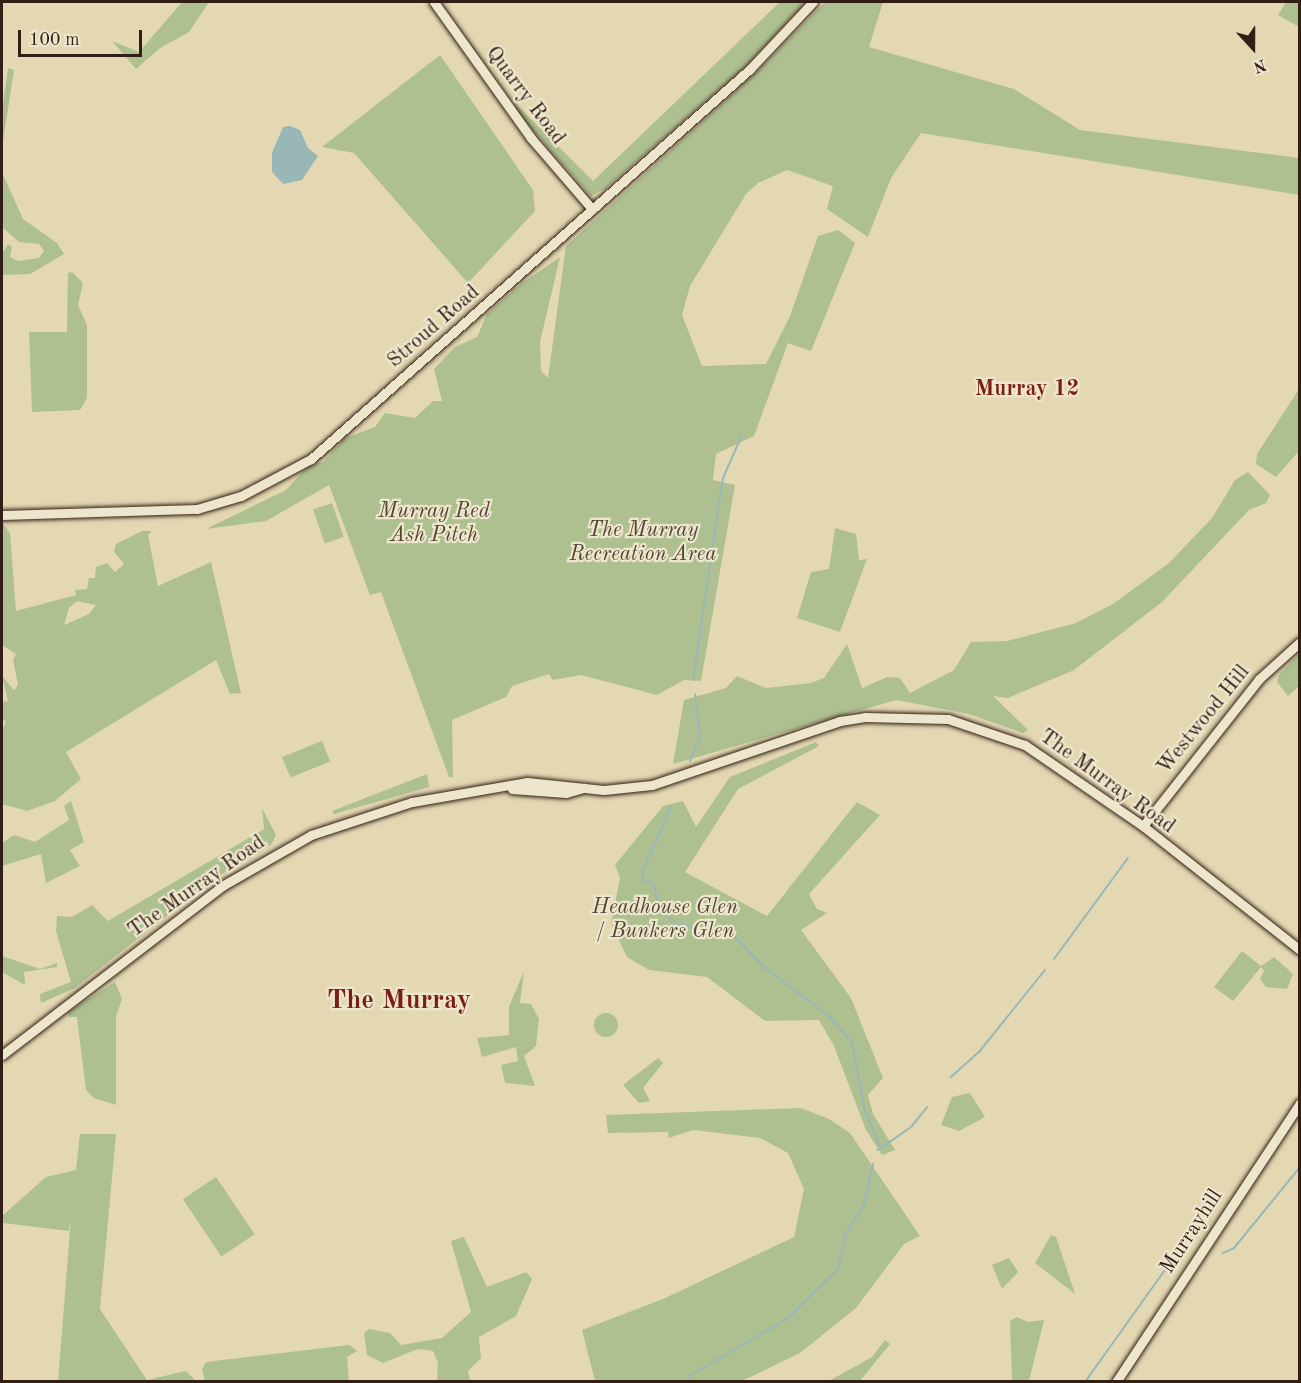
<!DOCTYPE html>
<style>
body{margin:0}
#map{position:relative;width:1301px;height:1383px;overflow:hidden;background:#e3d8b2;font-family:"Old Standard TT",serif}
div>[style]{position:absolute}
.green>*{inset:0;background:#aec090;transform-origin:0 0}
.round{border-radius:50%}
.water>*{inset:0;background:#9ab7b7}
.stream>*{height:2px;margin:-1px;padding:0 1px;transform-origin:1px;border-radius:1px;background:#9ab7b7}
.roads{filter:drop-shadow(0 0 2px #331e16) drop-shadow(0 0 2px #331e16)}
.secondary>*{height:9px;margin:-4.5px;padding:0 4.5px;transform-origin:4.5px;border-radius:4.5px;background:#ede6cd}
span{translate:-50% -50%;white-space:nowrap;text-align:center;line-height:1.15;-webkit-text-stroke:4.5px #ede6cd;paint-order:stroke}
.street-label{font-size:21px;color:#331e16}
.park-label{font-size:21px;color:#524634;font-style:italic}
.neighbourhood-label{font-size:22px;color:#7a1f14;font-weight:700}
.district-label{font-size:27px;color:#7a1f14;font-weight:700}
.frame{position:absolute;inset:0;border:3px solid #331e16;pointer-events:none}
.north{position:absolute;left:1223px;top:18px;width:60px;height:60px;-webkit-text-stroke:4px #ede6cd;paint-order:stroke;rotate:159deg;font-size:16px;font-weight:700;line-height:24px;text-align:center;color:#331e16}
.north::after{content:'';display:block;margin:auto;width:21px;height:27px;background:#331e16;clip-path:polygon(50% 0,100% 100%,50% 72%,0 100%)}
.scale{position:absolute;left:18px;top:30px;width:124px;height:27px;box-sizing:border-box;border:3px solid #331e16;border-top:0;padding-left:8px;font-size:18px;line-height:21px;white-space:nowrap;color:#331e16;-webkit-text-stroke:4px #ede6cd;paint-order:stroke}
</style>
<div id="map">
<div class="green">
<i style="clip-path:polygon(182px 2px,209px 2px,189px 32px,160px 48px,136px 69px,112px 41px,139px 52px)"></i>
<i style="clip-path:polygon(780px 2px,806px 2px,747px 65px,606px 188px,591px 196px,517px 112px,515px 103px,593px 181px)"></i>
<i style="clip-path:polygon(825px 2px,883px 2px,869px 47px,1014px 89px,1080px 130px,1299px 158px,1299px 195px,921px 133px,891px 178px,868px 237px,827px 209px,833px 186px,787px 170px,758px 183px,746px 194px,690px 286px,682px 315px,702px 366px,766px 364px,790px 316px,818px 236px,838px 230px,855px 243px,811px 351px,788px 343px,754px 436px,716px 454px,713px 480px,735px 485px,701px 681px,684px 680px,657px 695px,581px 675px,553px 680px,549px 674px,512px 686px,506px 697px,452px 720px,453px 777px,449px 777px,381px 592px,370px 595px,329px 485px,266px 521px,206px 529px,286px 490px,308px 466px,323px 462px,345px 438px,375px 427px,385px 413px,415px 418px,433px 401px,442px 401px,434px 369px,455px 347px,477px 337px,487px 314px,521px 284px,560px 257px,540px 342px,541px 371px,548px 378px,566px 246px,758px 71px)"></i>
<i style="clip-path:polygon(1286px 2px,1299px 2px,1299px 27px,1278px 15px)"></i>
<i style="clip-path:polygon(440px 55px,533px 190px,535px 211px,468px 283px,354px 153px,322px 147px)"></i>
<i style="clip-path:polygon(8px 68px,14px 70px,2px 148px,2px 112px)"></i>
<i style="clip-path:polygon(2px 172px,23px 219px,57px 243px,64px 254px,30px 274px,2px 275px,2px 254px,8px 244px,12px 247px,10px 257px,18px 261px,39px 258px,44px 251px,39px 244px,19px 242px,2px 227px)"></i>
<i style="clip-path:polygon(72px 272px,83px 283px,78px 305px,87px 325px,87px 398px,80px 410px,32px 412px,29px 332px,67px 332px,68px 273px)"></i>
<i style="clip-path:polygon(1299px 389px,1299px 451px,1276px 477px,1256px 464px,1257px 454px)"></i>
<i style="clip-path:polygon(1248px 472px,1270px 495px,1266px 503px,1249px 510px,1162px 602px,1074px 670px,1008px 698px,993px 696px,1028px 730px,1023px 733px,969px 714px,896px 700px,673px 764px,684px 700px,726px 688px,737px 676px,766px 688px,811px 683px,824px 678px,847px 644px,862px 688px,887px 677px,900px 678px,910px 693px,954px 670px,971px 642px,1007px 641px,1076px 623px,1113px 604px,1169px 563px,1212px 518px,1235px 480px)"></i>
<i style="left:332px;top:503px;width:36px;height:20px;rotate:71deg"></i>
<i style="clip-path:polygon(evenodd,2px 522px,10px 533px,16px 611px,76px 595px,75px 590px,87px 589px,89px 578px,95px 578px,96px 567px,107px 563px,115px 572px,124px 564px,114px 552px,116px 544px,142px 531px,152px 531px,148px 535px,158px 586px,211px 562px,241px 693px,230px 694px,216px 660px,66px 752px,81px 779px,55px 801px,27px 811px,2px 804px,2px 731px,6px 721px,2px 720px,2px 702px,8px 701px,2px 676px,14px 690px,18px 685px,13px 660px,16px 654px,2px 645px,2px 522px,77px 601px,96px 605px,89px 614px,64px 625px,69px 608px,77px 601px)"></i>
<i style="clip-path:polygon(835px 528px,856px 534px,859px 560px,867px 559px,840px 632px,797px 618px,811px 572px,829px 569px)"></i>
<i style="clip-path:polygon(1299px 654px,1299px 686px,1288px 696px,1277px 682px,1279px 675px)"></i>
<i style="left:322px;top:741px;width:22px;height:43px;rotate:68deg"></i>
<i style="clip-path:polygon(816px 742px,819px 746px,738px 789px,685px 872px,767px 916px,857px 802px,880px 815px,809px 894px,817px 909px,827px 913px,801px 930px,851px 998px,883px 1078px,868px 1095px,873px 1114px,895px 1150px,882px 1155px,866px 1130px,834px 1046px,819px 1020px,765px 1021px,707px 977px,649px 970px,627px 957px,611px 923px,620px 878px,615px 865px,663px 806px,683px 801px,696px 827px,730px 777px)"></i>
<i style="clip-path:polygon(427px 774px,429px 787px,334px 814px,332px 811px)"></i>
<i style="clip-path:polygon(71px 801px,84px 842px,70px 850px,80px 866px,46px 883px,41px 854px,2px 866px,2px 843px,14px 835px,35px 842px,69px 820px,64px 806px)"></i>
<i style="clip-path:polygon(262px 808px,276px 835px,271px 845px,215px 878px,75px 988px,41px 1003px,40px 994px,71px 982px,56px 931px,57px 916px,72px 917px,92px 905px,108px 921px,264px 829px)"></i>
<i style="clip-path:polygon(1242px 951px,1261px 966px,1274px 957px,1293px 974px,1287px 989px,1266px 987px,1260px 979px,1264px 971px,1261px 967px,1233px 1001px,1214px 987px)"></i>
<i style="clip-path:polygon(2px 956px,40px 969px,57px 963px,57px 967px,24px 972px,25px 985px,2px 972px)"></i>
<i style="clip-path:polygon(524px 971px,520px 1003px,531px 1004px,539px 1019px,536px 1046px,524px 1056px,535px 1086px,505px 1083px,501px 1065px,518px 1061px,516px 1047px,482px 1057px,477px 1038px,509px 1035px,509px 1007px)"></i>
<i style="clip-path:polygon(115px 982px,122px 999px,116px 1016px,116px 1105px,94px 1098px,86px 1090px,77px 1017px,69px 1017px,68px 1012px)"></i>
<i class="round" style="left:594px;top:1013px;width:24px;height:24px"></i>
<i style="clip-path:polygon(658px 1058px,663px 1063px,643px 1088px,650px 1101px,639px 1103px,623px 1085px)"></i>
<i style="clip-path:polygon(970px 1093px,985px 1117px,959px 1131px,941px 1125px,952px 1097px)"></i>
<i style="clip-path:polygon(801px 1108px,829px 1119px,850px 1133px,920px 1236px,904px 1244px,856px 1308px,800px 1353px,742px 1381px,595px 1381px,582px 1330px,663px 1299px,794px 1237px,804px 1189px,788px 1153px,760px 1138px,693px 1130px,669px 1138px,668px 1132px,608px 1133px,606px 1115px)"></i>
<i style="clip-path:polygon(80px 1134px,116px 1134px,100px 1309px,147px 1380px,186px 1371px,196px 1381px,58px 1381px,71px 1218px,69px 1231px,3px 1223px,2px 1216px,46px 1177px,76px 1170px)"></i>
<i style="left:216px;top:1177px;width:69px;height:40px;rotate:56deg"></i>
<i style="clip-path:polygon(1051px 1235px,1056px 1237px,1075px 1294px,1035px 1263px)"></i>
<i style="clip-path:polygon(464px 1237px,487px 1287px,526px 1272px,532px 1279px,516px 1316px,479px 1337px,481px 1358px,468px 1371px,470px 1381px,437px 1381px,438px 1363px,433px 1351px,418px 1349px,383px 1363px,367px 1355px,364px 1333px,369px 1329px,390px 1333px,401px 1345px,442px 1338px,471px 1312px,451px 1241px)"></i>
<i style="clip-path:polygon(1009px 1258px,1018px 1272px,1002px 1289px,992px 1265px)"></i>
<i style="clip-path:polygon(1017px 1317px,1028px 1322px,1044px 1320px,1029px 1381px,1012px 1381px,1010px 1321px)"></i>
<i style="clip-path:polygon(885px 1340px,890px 1344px,860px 1381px,829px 1381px,872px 1357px)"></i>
<i style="clip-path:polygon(349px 1345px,357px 1351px,347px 1357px,349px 1381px,205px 1381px,202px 1369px,206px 1362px)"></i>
</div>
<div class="water">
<i style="clip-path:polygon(290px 126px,300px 130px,308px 148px,318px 156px,302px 180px,283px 184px,272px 172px,272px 153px,283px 127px)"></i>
</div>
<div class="stream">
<i style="left:693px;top:680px;width:204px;rotate:-81.6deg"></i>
<i style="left:723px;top:478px;width:47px;rotate:-66.2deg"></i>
<i style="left:690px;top:761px;width:26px;rotate:-67deg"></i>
<i style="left:700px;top:737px;width:43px;rotate:-96.6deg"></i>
<i style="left:671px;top:807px;width:71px;rotate:114deg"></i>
<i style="left:642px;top:872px;width:8px;rotate:83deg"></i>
<i style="left:643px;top:880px;width:12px;rotate:20deg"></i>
<i style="left:654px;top:884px;width:25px;rotate:79deg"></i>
<i style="left:659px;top:909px;width:23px;rotate:40deg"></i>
<i style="left:677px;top:924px;width:57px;rotate:11.1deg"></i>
<i style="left:733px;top:935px;width:46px;rotate:45.9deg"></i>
<i style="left:765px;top:968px;width:80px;rotate:36.9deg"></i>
<i style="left:829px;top:1016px;width:35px;rotate:49deg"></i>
<i style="left:852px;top:1042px;width:67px;rotate:79.7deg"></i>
<i style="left:864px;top:1108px;width:43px;rotate:67deg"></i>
<i style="left:881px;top:1148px;width:4px;rotate:153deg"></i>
<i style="left:1054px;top:959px;width:125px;rotate:-53.8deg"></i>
<i style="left:951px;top:1077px;width:38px;rotate:-42deg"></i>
<i style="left:979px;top:1052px;width:105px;rotate:-51.2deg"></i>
<i style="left:881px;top:1148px;width:37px;rotate:-35deg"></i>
<i style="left:911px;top:1127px;width:26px;rotate:-51deg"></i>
<i style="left:1223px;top:1253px;width:12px;rotate:-24deg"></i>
<i style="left:1234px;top:1248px;width:104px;rotate:-50.8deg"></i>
<i style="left:687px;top:1382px;width:6px;rotate:-72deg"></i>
<i style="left:689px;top:1376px;width:113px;rotate:-30.2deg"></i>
<i style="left:787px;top:1319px;width:71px;rotate:-44.4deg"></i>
<i style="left:838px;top:1269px;width:35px;rotate:-78deg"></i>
<i style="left:845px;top:1235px;width:36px;rotate:-58deg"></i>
<i style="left:864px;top:1205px;width:42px;rotate:-77.6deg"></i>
<i style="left:1085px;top:1382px;width:150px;rotate:-54.5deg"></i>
</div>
<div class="roads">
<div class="secondary">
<i style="left:434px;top:2px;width:167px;rotate:54.5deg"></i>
<i style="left:531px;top:138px;width:94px;rotate:49.3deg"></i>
<i style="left:2px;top:515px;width:195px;rotate:-1.8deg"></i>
<i style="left:197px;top:509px;width:46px;rotate:-16.5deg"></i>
<i style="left:241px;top:496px;width:79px;rotate:-27.9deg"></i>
<i style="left:311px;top:459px;width:587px;rotate:-41.62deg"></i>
<i style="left:750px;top:69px;width:92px;rotate:-46.8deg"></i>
<i style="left:512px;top:789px;width:54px;rotate:4.2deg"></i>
<i style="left:566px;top:793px;width:19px;rotate:-16deg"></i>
<i style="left:1143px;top:826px;width:187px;rotate:-51.7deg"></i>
<i style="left:1259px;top:679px;width:55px;rotate:-42.1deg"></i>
<i style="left:2px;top:1055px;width:277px;rotate:-37.5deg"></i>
<i style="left:222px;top:886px;width:103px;rotate:-29.8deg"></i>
<i style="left:311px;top:835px;width:106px;rotate:-18.1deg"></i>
<i style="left:412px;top:802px;width:117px;rotate:-9.9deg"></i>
<i style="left:527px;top:782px;width:77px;rotate:5.9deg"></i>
<i style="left:604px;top:790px;width:48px;rotate:-5.9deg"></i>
<i style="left:652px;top:785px;width:199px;rotate:-18.8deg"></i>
<i style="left:840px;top:721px;width:25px;rotate:-9deg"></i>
<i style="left:865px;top:717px;width:83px;rotate:1.4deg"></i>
<i style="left:948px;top:719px;width:81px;rotate:18.7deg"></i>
<i style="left:1025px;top:745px;width:143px;rotate:34.5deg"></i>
<i style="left:1143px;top:826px;width:200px;rotate:38.3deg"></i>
<i style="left:1116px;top:1382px;width:334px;rotate:-56.6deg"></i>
</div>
</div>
<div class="street-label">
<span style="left:525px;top:96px;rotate:53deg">Quarry Road</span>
<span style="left:434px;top:327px;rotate:-41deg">Stroud Road</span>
<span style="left:1204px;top:720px;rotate:-51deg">Westwood Hill</span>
<span style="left:1107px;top:782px;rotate:36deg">The Murray Road</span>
<span style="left:197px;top:887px;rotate:-35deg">The Murray Road</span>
<span style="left:1192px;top:1232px;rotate:-57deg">Murrayhill</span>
</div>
<div class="park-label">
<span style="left:434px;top:524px">Murray Red<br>Ash Pitch</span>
<span style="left:643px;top:543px">The Murray<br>Recreation Area</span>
<span style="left:665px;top:920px">Headhouse Glen<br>/ Bunkers Glen</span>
</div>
<div class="neighbourhood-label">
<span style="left:1027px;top:390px">Murray 12</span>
</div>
<div class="district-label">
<span style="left:399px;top:1001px">The Murray</span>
</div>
<div class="frame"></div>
<div class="north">N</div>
<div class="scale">100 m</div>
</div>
